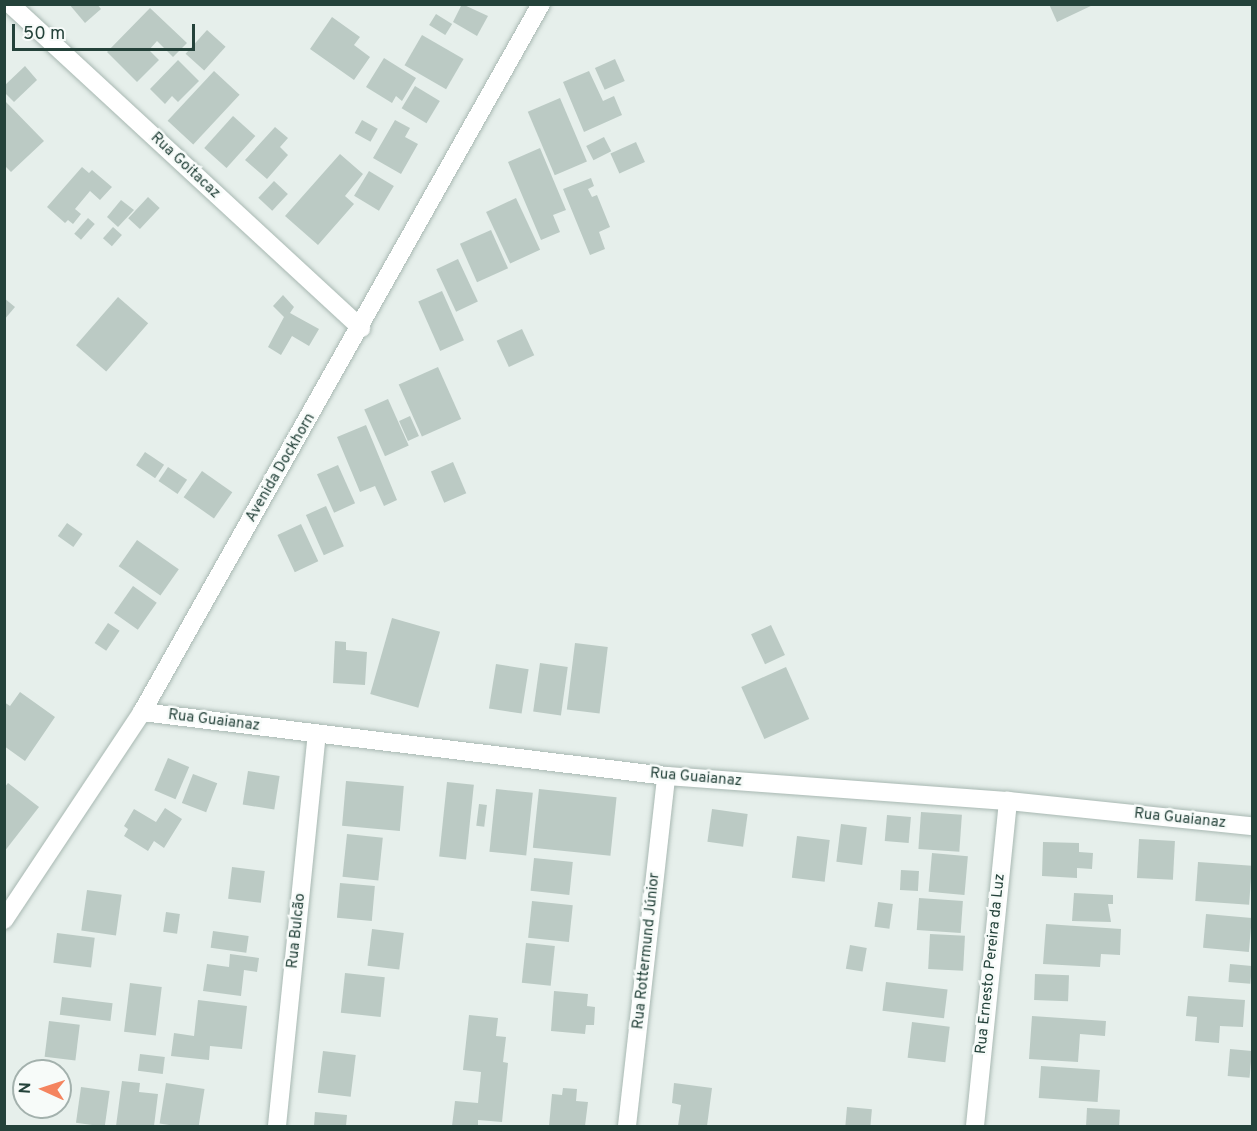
<!DOCTYPE html>
<meta charset="utf-8">
<style>
body{margin:0}
#map{position:relative;width:1257px;height:1131px;overflow:hidden;background:#e6efeb;font-family:Overpass,sans-serif}
div>[style]{position:absolute}
.building>*{inset:0;background:#bbcac4;transform-origin:0 0}
.roads{filter:drop-shadow(0 0 2px #a8b8b2) drop-shadow(0 0 2px #a8b8b2)}
.minor>*{height:18px;margin:-9px;padding:0 9px;transform-origin:9px;border-radius:9px;background:#fff}
span{translate:-50% -50%;white-space:nowrap;text-align:center;line-height:1.15;-webkit-text-stroke:5px #f7fbf9;paint-order:stroke}
.street-label{font-size:15px;color:#24423a}
.frame{position:absolute;inset:0;border:6px solid #24423a;pointer-events:none}
.north{position:absolute;left:12px;top:1059px;width:60px;height:60px;box-sizing:border-box;background:#f7fbf9;border:2px solid #a3b1ad;border-radius:50%;rotate:273deg;font-size:16px;font-weight:700;line-height:24px;text-align:center;color:#24423a}
.north::after{content:'';display:block;margin:auto;width:21px;height:27px;background:#f4845f;clip-path:polygon(50% 0,100% 100%,50% 72%,0 100%)}
.scale{position:absolute;left:12px;top:24px;width:183px;height:27px;box-sizing:border-box;border:3px solid #24423a;border-top:0;padding-left:8px;font-size:18px;line-height:21px;white-space:nowrap;color:#24423a;-webkit-text-stroke:4px #f7fbf9;paint-order:stroke}
</style>
<div id="map">
<div class="building">
<i style="clip-path:polygon(69px 4px,97px 4px,101px 9px,85px 23px)"></i>
<i style="clip-path:polygon(462px 4px,488px 16px,477px 36px,453px 22px)"></i>
<i style="clip-path:polygon(1049px 4px,1095px 4px,1057px 22px)"></i>
<i style="clip-path:polygon(150px 8px,187px 43px,173px 57px,157px 41px,149px 50px,159px 60px,137px 82px,107px 52px)"></i>
<i style="left:436px;top:14px;width:19px;height:13px;rotate:32deg"></i>
<i style="clip-path:polygon(332px 17px,360px 37px,354px 45px,370px 57px,354px 80px,310px 49px)"></i>
<i style="left:207px;top:30px;width:25px;height:32px;rotate:42deg"></i>
<i style="left:422px;top:35px;width:48px;height:35px;rotate:30deg"></i>
<i style="clip-path:polygon(384px 58px,416px 78px,402px 101px,396px 96px,392px 103px,366px 87px)"></i>
<i style="left:615px;top:59px;width:24px;height:22px;rotate:66deg"></i>
<i style="clip-path:polygon(178px 60px,199px 81px,178px 102px,172px 96px,165px 104px,150px 89px)"></i>
<i style="clip-path:polygon(25px 66px,37px 80px,14px 102px,4px 92px,4px 86px)"></i>
<i style="left:214px;top:71px;width:35px;height:68px;rotate:43deg"></i>
<i style="clip-path:polygon(589px 71px,603px 101px,614px 96px,622px 115px,584px 132px,563px 82px)"></i>
<i style="left:415px;top:86px;width:29px;height:26px;rotate:31deg"></i>
<i style="left:560px;top:98px;width:69px;height:35px;rotate:67deg"></i>
<i style="clip-path:polygon(4px 100px,44px 141px,11px 172px,4px 165px)"></i>
<i style="left:233px;top:116px;width:30px;height:43px;rotate:42deg"></i>
<i style="left:362px;top:120px;width:18px;height:15px;rotate:29deg"></i>
<i style="clip-path:polygon(395px 120px,410px 128px,405px 137px,418px 144px,401px 174px,373px 158px)"></i>
<i style="clip-path:polygon(275px 127px,288px 138px,280px 147px,288px 155px,267px 179px,245px 160px)"></i>
<i style="left:604px;top:137px;width:16px;height:20px;rotate:63deg"></i>
<i style="left:636px;top:142px;width:22px;height:28px;rotate:66deg"></i>
<i style="clip-path:polygon(540px 148px,566px 210px,553px 215px,560px 232px,541px 240px,508px 162px)"></i>
<i style="clip-path:polygon(340px 154px,363px 174px,345px 196px,354px 204px,318px 245px,285px 216px)"></i>
<i style="clip-path:polygon(82px 167px,89px 173px,92px 170px,112px 187px,100px 200px,90px 191px,75px 209px,81px 214px,73px 224px,68px 220px,65px 223px,47px 207px)"></i>
<i style="left:369px;top:171px;width:29px;height:29px;rotate:31deg"></i>
<i style="clip-path:polygon(591px 178px,594px 186px,588px 189px,592px 197px,597px 195px,610px 227px,599px 232px,605px 249px,590px 255px,563px 189px)"></i>
<i style="left:274px;top:181px;width:19px;height:23px;rotate:43deg"></i>
<i style="left:148px;top:197px;width:16px;height:29px;rotate:43deg"></i>
<i style="left:516px;top:198px;width:57px;height:33px;rotate:65deg"></i>
<i style="clip-path:polygon(121px 200px,134px 210px,118px 227px,107px 217px)"></i>
<i style="left:88px;top:218px;width:9px;height:21px;rotate:41deg"></i>
<i style="left:113px;top:227px;width:12px;height:15px;rotate:42deg"></i>
<i style="left:491px;top:230px;width:42px;height:34px;rotate:66deg"></i>
<i style="left:458px;top:259px;width:47px;height:24px;rotate:65deg"></i>
<i style="left:442px;top:291px;width:54px;height:26px;rotate:66deg"></i>
<i style="clip-path:polygon(283px 295px,294px 307px,290px 313px,319px 329px,309px 346px,292px 336px,281px 355px,268px 347px,284px 317px,273px 306px)"></i>
<i style="left:118px;top:297px;width:40px;height:64px;rotate:41deg"></i>
<i style="clip-path:polygon(4px 298px,15px 307px,4px 320px)"></i>
<i style="left:522px;top:329px;width:29px;height:28px;rotate:65deg"></i>
<i style="left:438px;top:367px;width:57px;height:43px;rotate:66deg"></i>
<i style="left:388px;top:399px;width:51px;height:26px;rotate:66deg"></i>
<i style="left:410px;top:416px;width:22px;height:12px;rotate:66deg"></i>
<i style="clip-path:polygon(366px 425px,397px 500px,384px 506px,375px 486px,360px 492px,337px 437px)"></i>
<i style="left:145px;top:452px;width:23px;height:16px;rotate:34deg"></i>
<i style="left:453px;top:462px;width:34px;height:24px;rotate:67deg"></i>
<i style="left:338px;top:465px;width:42px;height:23px;rotate:66deg"></i>
<i style="left:168px;top:467px;width:23px;height:17px;rotate:34deg"></i>
<i style="left:202px;top:471px;width:37px;height:32px;rotate:35deg"></i>
<i style="left:326px;top:506px;width:44px;height:22px;rotate:66deg"></i>
<i style="left:67px;top:523px;width:19px;height:16px;rotate:35deg"></i>
<i style="left:301px;top:524px;width:41px;height:26px;rotate:65deg"></i>
<i style="left:137px;top:540px;width:51px;height:32px;rotate:35deg"></i>
<i style="left:133px;top:586px;width:29px;height:33px;rotate:35deg"></i>
<i style="left:392px;top:618px;width:50px;height:79px;rotate:16deg"></i>
<i style="left:108px;top:623px;width:14px;height:24px;rotate:34deg"></i>
<i style="left:771px;top:625px;width:33px;height:22px;rotate:65deg"></i>
<i style="clip-path:polygon(335px 641px,346px 642px,346px 650px,367px 652px,365px 685px,333px 683px)"></i>
<i style="left:575px;top:643px;width:33px;height:67px;rotate:7deg"></i>
<i style="left:540px;top:663px;width:28px;height:49px;rotate:8deg"></i>
<i style="left:496px;top:664px;width:33px;height:45px;rotate:9deg"></i>
<i style="left:786px;top:667px;width:57px;height:49px;rotate:66deg"></i>
<i style="clip-path:polygon(20px 692px,55px 717px,25px 761px,4px 746px,4px 702px,10px 706px)"></i>
<i style="left:168px;top:758px;width:23px;height:35px;rotate:23deg"></i>
<i style="left:248px;top:771px;width:32px;height:34px;rotate:9deg"></i>
<i style="left:193px;top:774px;width:26px;height:31px;rotate:21deg"></i>
<i style="left:346px;top:781px;width:58px;height:45px;rotate:5deg"></i>
<i style="left:447px;top:782px;width:27px;height:75px;rotate:6deg"></i>
<i style="clip-path:polygon(8px 783px,39px 807px,4px 852px,4px 788px)"></i>
<i style="left:496px;top:789px;width:37px;height:63px;rotate:6deg"></i>
<i style="left:539px;top:789px;width:78px;height:59px;rotate:6deg"></i>
<i style="left:479px;top:804px;width:8px;height:22px;rotate:7deg"></i>
<i style="clip-path:polygon(165px 808px,182px 819px,164px 848px,154px 841px,148px 851px,124px 836px,128px 829px,124px 826px,134px 809px,156px 822px)"></i>
<i style="left:712px;top:809px;width:36px;height:33px;rotate:8deg"></i>
<i style="left:921px;top:812px;width:41px;height:37px;rotate:4deg"></i>
<i style="left:887px;top:815px;width:24px;height:26px;rotate:5deg"></i>
<i style="left:841px;top:824px;width:26px;height:38px;rotate:7deg"></i>
<i style="left:347px;top:834px;width:36px;height:43px;rotate:6deg"></i>
<i style="left:797px;top:836px;width:33px;height:42px;rotate:7deg"></i>
<i style="left:1139px;top:839px;width:36px;height:39px;rotate:3deg"></i>
<i style="clip-path:polygon(1043px 842px,1079px 843px,1079px 852px,1093px 853px,1092px 869px,1077px 868px,1077px 878px,1042px 876px)"></i>
<i style="left:932px;top:853px;width:36px;height:39px;rotate:5deg"></i>
<i style="left:534px;top:858px;width:39px;height:33px;rotate:6deg"></i>
<i style="left:1198px;top:862px;width:54px;height:39px;rotate:4deg"></i>
<i style="left:232px;top:867px;width:33px;height:32px;rotate:7deg"></i>
<i style="left:901px;top:870px;width:18px;height:20px;rotate:3deg"></i>
<i style="left:340px;top:883px;width:35px;height:35px;rotate:5deg"></i>
<i style="left:87px;top:890px;width:35px;height:41px;rotate:8deg"></i>
<i style="clip-path:polygon(1074px 893px,1113px 895px,1113px 904px,1108px 904px,1111px 922px,1072px 921px)"></i>
<i style="left:919px;top:898px;width:44px;height:32px;rotate:4deg"></i>
<i style="left:532px;top:901px;width:41px;height:37px;rotate:6deg"></i>
<i style="left:878px;top:902px;width:15px;height:25px;rotate:8deg"></i>
<i style="left:166px;top:912px;width:14px;height:20px;rotate:8deg"></i>
<i style="left:1206px;top:914px;width:46px;height:34px;rotate:5deg"></i>
<i style="clip-path:polygon(1046px 924px,1121px 929px,1120px 955px,1101px 954px,1100px 967px,1043px 964px)"></i>
<i style="left:372px;top:929px;width:32px;height:37px;rotate:7deg"></i>
<i style="left:213px;top:931px;width:36px;height:17px;rotate:8deg"></i>
<i style="left:57px;top:933px;width:38px;height:30px;rotate:7deg"></i>
<i style="left:930px;top:934px;width:35px;height:35px;rotate:3deg"></i>
<i style="left:526px;top:943px;width:29px;height:40px;rotate:6deg"></i>
<i style="left:850px;top:945px;width:17px;height:24px;rotate:10deg"></i>
<i style="clip-path:polygon(230px 954px,259px 958px,257px 972px,244px 970px,241px 996px,203px 991px,207px 964px,229px 967px)"></i>
<i style="left:1230px;top:964px;width:22px;height:18px;rotate:5deg"></i>
<i style="left:345px;top:973px;width:40px;height:40px;rotate:6deg"></i>
<i style="left:1035px;top:974px;width:34px;height:26px;rotate:2deg"></i>
<i style="left:886px;top:982px;width:62px;height:29px;rotate:7deg"></i>
<i style="left:130px;top:983px;width:32px;height:49px;rotate:7deg"></i>
<i style="clip-path:polygon(554px 991px,588px 994px,587px 1006px,595px 1007px,594px 1025px,586px 1025px,585px 1034px,551px 1031px)"></i>
<i style="clip-path:polygon(1188px 996px,1245px 1000px,1243px 1027px,1220px 1026px,1219px 1043px,1195px 1041px,1197px 1017px,1186px 1016px)"></i>
<i style="left:62px;top:997px;width:51px;height:18px;rotate:7deg"></i>
<i style="clip-path:polygon(198px 1000px,247px 1006px,242px 1049px,210px 1046px,209px 1060px,171px 1056px,174px 1033px,194px 1036px)"></i>
<i style="clip-path:polygon(469px 1015px,498px 1018px,496px 1036px,506px 1037px,503px 1062px,508px 1063px,502px 1122px,478px 1120px,478px 1126px,452px 1126px,455px 1101px,478px 1103px,481px 1072px,463px 1070px)"></i>
<i style="clip-path:polygon(1032px 1016px,1106px 1021px,1105px 1036px,1080px 1034px,1078px 1062px,1029px 1059px)"></i>
<i style="left:49px;top:1021px;width:31px;height:36px;rotate:7deg"></i>
<i style="left:912px;top:1022px;width:38px;height:36px;rotate:7deg"></i>
<i style="left:1230px;top:1049px;width:22px;height:27px;rotate:5deg"></i>
<i style="left:323px;top:1051px;width:33px;height:42px;rotate:7deg"></i>
<i style="left:140px;top:1054px;width:25px;height:17px;rotate:7deg"></i>
<i style="left:1041px;top:1066px;width:59px;height:32px;rotate:4deg"></i>
<i style="clip-path:polygon(122px 1081px,140px 1083px,139px 1092px,158px 1094px,154px 1126px,116px 1126px)"></i>
<i style="left:166px;top:1083px;width:39px;height:41px;rotate:9deg"></i>
<i style="clip-path:polygon(674px 1083px,712px 1088px,707px 1126px,678px 1126px,681px 1105px,672px 1103px)"></i>
<i style="left:81px;top:1087px;width:29px;height:36px;rotate:8deg"></i>
<i style="clip-path:polygon(563px 1088px,577px 1089px,576px 1101px,588px 1102px,585px 1126px,549px 1126px,552px 1094px,562px 1095px)"></i>
<i style="left:847px;top:1107px;width:25px;height:19px;rotate:5deg"></i>
<i style="left:1087px;top:1108px;width:33px;height:18px;rotate:3deg"></i>
<i style="clip-path:polygon(315px 1112px,347px 1115px,346px 1126px,314px 1126px)"></i>
</div>
<div class="roads">
<div class="minor">
<i style="left:10px;top:4px;width:478px;rotate:42.7deg"></i>
<i style="left:142px;top:712px;width:528px;rotate:6.96deg"></i>
<i style="left:666px;top:776px;width:343px;rotate:4.2deg"></i>
<i style="left:1008px;top:801px;width:245px;rotate:5.9deg"></i>
<i style="left:4px;top:920px;width:250px;rotate:-56.4deg"></i>
<i style="left:142px;top:712px;width:813px;rotate:-60.6deg"></i>
<i style="left:277px;top:1126px;width:393px;rotate:-84.2deg"></i>
<i style="left:627px;top:1126px;width:352px;rotate:-83.6deg"></i>
<i style="left:975px;top:1126px;width:327px;rotate:-84.2deg"></i>
</div>
</div>
<div class="street-label">
<span style="left:185px;top:166px;rotate:43deg">Rua Goitacaz</span>
<span style="left:281px;top:468px;rotate:-60deg">Avenida Dockhorn</span>
<span style="left:214px;top:721px;rotate:7deg">Rua Guaianaz</span>
<span style="left:696px;top:778px;rotate:5deg">Rua Guaianaz</span>
<span style="left:1180px;top:819px;rotate:6deg">Rua Guaianaz</span>
<span style="left:297px;top:931px;rotate:-84deg">Rua Bulcão</span>
<span style="left:647px;top:951px;rotate:-84deg">Rua Rottermund Júnior</span>
<span style="left:991px;top:964px;rotate:-84deg">Rua Ernesto Pereira da Luz</span>
</div>
<div class="frame"></div>
<div class="north">N</div>
<div class="scale">50 m</div>
</div>
